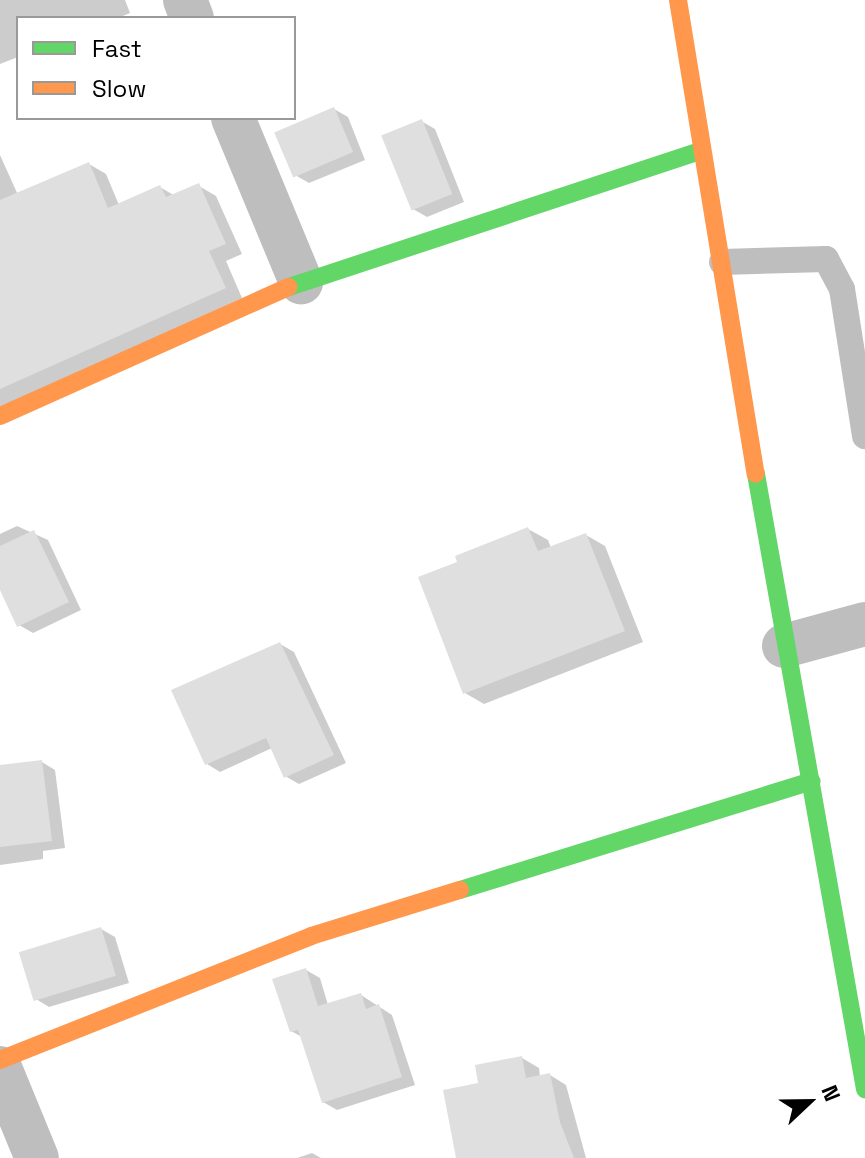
<!DOCTYPE html>
<style>
body{margin:0}
#map{position:relative;width:865px;height:1158px;overflow:hidden;background:#fff;font-family:"Space Grotesk",sans-serif}
div>[style]{position:absolute}
.shadow>*{inset:0;background:#0003}
.building>*{inset:0;background:#dfdfdf;transform-origin:0 0}
.lane>*{height:26px;margin:-13px;padding:0 13px;transform-origin:13px;border-radius:13px;background:#bebebe}
.street>*{height:44px;margin:-22px;padding:0 22px;transform-origin:22px;border-radius:22px;background:#bebebe}
.fast>*{height:18px;margin:-9px;padding:0 9px;transform-origin:9px;border-radius:9px;background:#63d668}
.slow>*{height:18px;margin:-9px;padding:0 9px;transform-origin:9px;border-radius:9px;background:#ff974d}
span{translate:-50% -50%;white-space:nowrap;text-align:center;line-height:1.15;-webkit-text-stroke:8px #fff;paint-order:stroke}
.legend{position:absolute;left:16px;top:16px;width:280px;height:104px;box-sizing:border-box;background:#fff;border:2px solid #999;margin:0;padding:10px 14px;list-style:none;font-size:24px;color:#000}
.legend li{display:flex;align-items:center;gap:16px;height:40px}
.legend b{width:40px;border:2px solid #999}
.north{position:absolute;left:769px;top:1062px;width:80px;height:80px;-webkit-text-stroke:6px #fff;paint-order:stroke;rotate:68deg;font-size:22px;font-weight:700;line-height:32px;text-align:center;color:#000}
.north::after{content:'';display:block;margin:auto;width:28px;height:36px;background:#000;clip-path:polygon(50% 0,100% 100%,50% 72%,0 100%)}
</style>
<div id="map">
<div class="shadow">
<i style="clip-path:polygon(0 0,125px 0,130px 13px,118px 18px,18px 18px,18px 57px,0 64px)"></i>
<i style="clip-path:polygon(334px 109px,348px 117px,365px 160px,309px 183px,295px 175px)"></i>
<i style="clip-path:polygon(421px 121px,435px 129px,464px 202px,427px 217px,413px 209px)"></i>
<i style="clip-path:polygon(0 155px,18px 195px,89px 164px,106px 174px,119px 205px,160px 187px,175px 196px,199px 186px,216px 196px,242px 254px,226px 261px,242px 298px,0 409px)"></i>
<i style="clip-path:polygon(17px 526px,48px 540px,81px 610px,33px 633px,19px 625px,0 586px,0 534px)"></i>
<i style="clip-path:polygon(528px 529px,548px 540px,551px 548px,586px 535px,605px 546px,643px 642px,484px 704px,465px 693px,459px 563px)"></i>
<i style="clip-path:polygon(280px 644px,294px 652px,346px 763px,299px 784px,285px 776px,272px 748px,220px 772px,207px 764px)"></i>
<i style="clip-path:polygon(42px 762px,55px 770px,65px 848px,43px 851px,43px 859px,0 865px,0 767px)"></i>
<i style="clip-path:polygon(101px 929px,115px 937px,129px 983px,49px 1007px,36px 999px)"></i>
<i style="clip-path:polygon(306px 970px,320px 978px,328px 1005px,361px 995px,392px 1015px,415px 1085px,337px 1110px,323px 1102px,302px 1037px,291px 1031px)"></i>
<i style="clip-path:polygon(522px 1058px,539px 1068px,540px 1077px,550px 1075px,566px 1085px,586px 1158px,458px 1158px,480px 1085px)"></i>
<i style="clip-path:polygon(312px 1153px,321px 1158px,297px 1158px)"></i>
</div>
<div class="building">
<i style="left:334px;top:107px;width:49px;height:65px;rotate:67deg"></i>
<i style="left:422px;top:119px;width:81px;height:44px;rotate:68deg"></i>
<i style="clip-path:polygon(89px 162px,108px 208px,160px 185px,166px 197px,199px 183px,226px 244px,209px 251px,226px 288px,0 389px,0 200px)"></i>
<i style="clip-path:polygon(528px 527px,538px 551px,586px 533px,625px 631px,463px 694px,418px 577px,457px 562px,455px 556px)"></i>
<i style="clip-path:polygon(34px 530px,69px 602px,17px 627px,0 590px,0 546px)"></i>
<i style="clip-path:polygon(280px 642px,334px 755px,284px 778px,266px 738px,205px 765px,171px 690px)"></i>
<i style="clip-path:polygon(42px 760px,52px 841px,0 847px,0 765px)"></i>
<i style="left:101px;top:927px;width:51px;height:86px;rotate:73deg"></i>
<i style="clip-path:polygon(306px 968px,318px 1006px,361px 993px,366px 1009px,379px 1004px,402px 1077px,322px 1103px,298px 1030px,290px 1032px,272px 979px)"></i>
<i style="clip-path:polygon(522px 1056px,526px 1078px,550px 1073px,560px 1122px,574px 1158px,456px 1158px,443px 1090px,478px 1083px,475px 1065px)"></i>
</div>
<div class="lane">
<i style="left:722px;top:262px;width:104px;rotate:-1.7deg"></i>
<i style="left:826px;top:259px;width:34px;rotate:62deg"></i>
<i style="left:842px;top:289px;width:149px;rotate:81.1deg"></i>
</div>
<div class="street">
<i style="left:185px;top:0;width:19px;rotate:69deg"></i>
<i style="left:233px;top:118px;width:178px;rotate:67.5deg"></i>
<i style="left:784px;top:646px;width:84px;rotate:-15.2deg"></i>
<i style="left:0;top:1068px;width:97px;rotate:67.7deg"></i>
</div>
<div class="fast">
<i style="left:289px;top:287px;width:433px;rotate:-18.3deg"></i>
<i style="left:756px;top:474px;width:625px;rotate:79.95deg"></i>
<i style="left:460px;top:890px;width:368px;rotate:-17.2deg"></i>
</div>
<div class="slow">
<i style="left:678px;top:0;width:480px;rotate:80.7deg"></i>
<i style="left:0;top:416px;width:316px;rotate:-24.1deg"></i>
<i style="left:0;top:1060px;width:335px;rotate:-21.7deg"></i>
<i style="left:311px;top:936px;width:156px;rotate:-17.2deg"></i>
</div>
<ul class="legend">
<li><b style="height:10px;background:#63d668"></b>Fast</li>
<li><b style="height:10px;background:#ff974d"></b>Slow</li>
</ul>
<div class="north">N</div>
</div>
